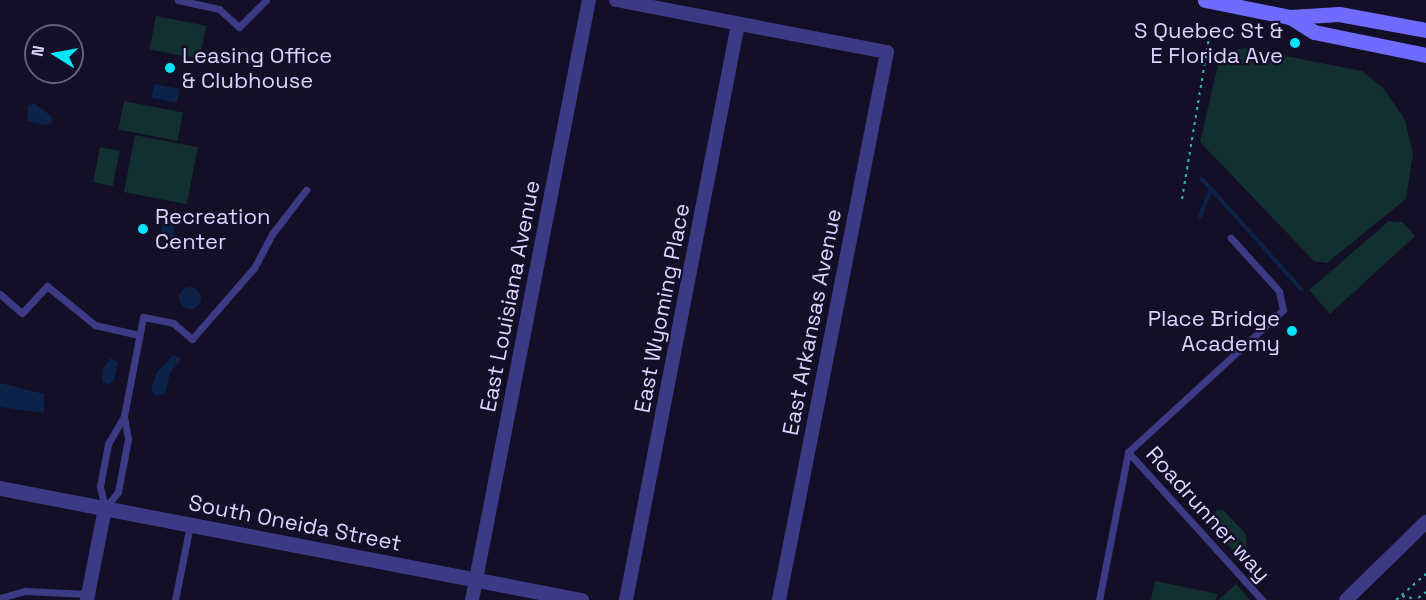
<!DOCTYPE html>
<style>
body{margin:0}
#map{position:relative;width:1426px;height:600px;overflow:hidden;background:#130f26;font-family:"Space Grotesk",sans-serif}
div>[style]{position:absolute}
.green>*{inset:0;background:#12302f;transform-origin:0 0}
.water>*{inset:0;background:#0c2248;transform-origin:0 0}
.round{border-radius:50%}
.stream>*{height:4px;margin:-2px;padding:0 2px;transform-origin:2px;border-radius:2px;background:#0c2248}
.path>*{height:2px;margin-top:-1px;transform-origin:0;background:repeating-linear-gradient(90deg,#2fb8b0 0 3px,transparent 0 7.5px)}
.service>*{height:7px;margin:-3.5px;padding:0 3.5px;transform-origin:3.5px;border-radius:3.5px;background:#3d3a85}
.minor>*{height:14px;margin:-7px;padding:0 7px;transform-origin:7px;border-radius:7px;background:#3d3a85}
.tertiary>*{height:15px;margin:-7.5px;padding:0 7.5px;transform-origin:7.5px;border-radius:7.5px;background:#3d3a85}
.secondary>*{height:15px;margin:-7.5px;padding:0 7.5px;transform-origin:7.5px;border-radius:7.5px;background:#6f6bff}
.dots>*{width:16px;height:16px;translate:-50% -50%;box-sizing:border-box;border:3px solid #130f26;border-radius:50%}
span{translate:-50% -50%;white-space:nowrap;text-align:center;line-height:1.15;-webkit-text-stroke:4.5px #130f26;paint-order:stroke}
.poi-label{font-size:22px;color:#d9d4ff}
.right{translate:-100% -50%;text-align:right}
.left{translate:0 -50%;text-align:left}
.street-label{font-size:22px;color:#d9d4ff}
.north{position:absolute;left:24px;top:24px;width:60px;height:60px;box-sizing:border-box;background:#130f26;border:2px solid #625e7d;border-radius:50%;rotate:281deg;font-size:16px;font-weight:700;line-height:24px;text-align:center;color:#d9d4ff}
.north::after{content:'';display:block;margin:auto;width:21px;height:27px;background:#00e5ff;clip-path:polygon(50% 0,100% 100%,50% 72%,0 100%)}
</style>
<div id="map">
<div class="green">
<i style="left:156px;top:16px;width:51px;height:34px;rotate:11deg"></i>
<i style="clip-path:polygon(1244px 48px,1362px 71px,1384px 89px,1405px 120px,1413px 154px,1406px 199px,1327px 263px,1314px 261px,1200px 142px,1218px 65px,1229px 52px)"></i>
<i style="left:124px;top:101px;width:60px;height:29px;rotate:11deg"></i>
<i style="left:135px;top:135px;width:64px;height:58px;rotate:11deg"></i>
<i style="left:100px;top:147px;width:20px;height:36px;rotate:11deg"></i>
<i style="clip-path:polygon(1389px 221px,1402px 222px,1415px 236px,1330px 314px,1309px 290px)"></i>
<i style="clip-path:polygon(1217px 510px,1223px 510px,1246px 534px,1247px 566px,1211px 526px,1210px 518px)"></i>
<i style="clip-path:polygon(1155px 581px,1218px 594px,1216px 600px,1151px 600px)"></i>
<i style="clip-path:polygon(1236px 584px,1250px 600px,1218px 600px)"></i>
</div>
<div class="water">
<i style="left:154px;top:84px;width:26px;height:14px;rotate:11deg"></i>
<i style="clip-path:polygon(34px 103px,51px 116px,52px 123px,45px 125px,27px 121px,28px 106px)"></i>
<i style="left:164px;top:211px;width:13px;height:25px;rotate:9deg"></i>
<i class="round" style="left:179px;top:287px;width:22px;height:22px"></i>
<i style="clip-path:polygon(174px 355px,181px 359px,170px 373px,165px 394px,155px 396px,151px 390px,157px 372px)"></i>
<i style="clip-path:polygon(111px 358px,118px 362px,114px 381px,109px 384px,103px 382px,102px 370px)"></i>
<i style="clip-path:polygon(0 383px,44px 394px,44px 413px,0 407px)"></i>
</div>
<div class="stream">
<i style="left:1202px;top:179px;width:148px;rotate:48deg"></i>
<i style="left:1200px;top:216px;width:29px;rotate:-68deg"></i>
</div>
<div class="path">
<i style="left:1182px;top:199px;width:175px;rotate:-80.5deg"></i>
<i style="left:1402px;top:596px;width:15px;rotate:11deg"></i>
<i style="left:1418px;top:598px;width:10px;rotate:-37deg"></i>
<i style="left:1396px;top:600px;width:40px;rotate:-41deg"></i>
</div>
<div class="service">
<i style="left:178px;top:0;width:42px;rotate:12.4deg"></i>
<i style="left:219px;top:9px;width:27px;rotate:42deg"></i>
<i style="left:239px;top:27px;width:38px;rotate:-45deg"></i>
<i style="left:0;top:294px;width:29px;rotate:41deg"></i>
<i style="left:22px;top:313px;width:37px;rotate:-47deg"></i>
<i style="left:47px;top:286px;width:62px;rotate:39.1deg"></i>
<i style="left:95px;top:325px;width:45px;rotate:12.8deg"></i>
<i style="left:124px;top:416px;width:23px;rotate:80deg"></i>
<i style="left:128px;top:439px;width:54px;rotate:100.7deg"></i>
<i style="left:118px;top:492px;width:21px;rotate:129deg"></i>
<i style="left:105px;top:508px;width:23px;rotate:-103deg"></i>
<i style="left:100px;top:486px;width:43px;rotate:-79.2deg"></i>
<i style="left:108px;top:444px;width:32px;rotate:-60deg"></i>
<i style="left:124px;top:416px;width:101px;rotate:-79.1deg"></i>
<i style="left:143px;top:317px;width:31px;rotate:11deg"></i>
<i style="left:173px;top:323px;width:25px;rotate:40deg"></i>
<i style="left:192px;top:339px;width:94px;rotate:-48.9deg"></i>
<i style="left:254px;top:268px;width:38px;rotate:-62deg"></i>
<i style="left:272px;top:234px;width:56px;rotate:-52.3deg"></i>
<i style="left:1128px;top:452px;width:200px;rotate:47.8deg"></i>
<i style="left:0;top:598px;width:26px;rotate:-16deg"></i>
<i style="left:25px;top:591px;width:63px;rotate:2.7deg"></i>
<i style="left:175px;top:600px;width:76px;rotate:-78.7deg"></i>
<i style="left:1099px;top:600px;width:151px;rotate:-78.9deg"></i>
<i style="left:1128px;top:452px;width:210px;rotate:-42.5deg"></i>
<i style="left:1283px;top:310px;width:19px;rotate:-102deg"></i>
<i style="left:1279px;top:291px;width:72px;rotate:-132.2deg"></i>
</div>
<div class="minor">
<i style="left:616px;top:0;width:276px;rotate:10.9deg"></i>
<i style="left:887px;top:52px;width:559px;rotate:101.15deg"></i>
<i style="left:87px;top:600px;width:94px;rotate:-78.9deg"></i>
<i style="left:472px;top:600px;width:611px;rotate:-78.97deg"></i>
<i style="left:626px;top:600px;width:587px;rotate:-79deg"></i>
<i style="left:1346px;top:600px;width:112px;rotate:-44.3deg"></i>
</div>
<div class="tertiary">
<i style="left:0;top:488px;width:592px;rotate:10.91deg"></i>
</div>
<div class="secondary">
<i style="left:1205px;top:0;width:87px;rotate:11.3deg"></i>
<i style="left:1290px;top:17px;width:49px;rotate:-3.5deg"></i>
<i style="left:1339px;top:14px;width:88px;rotate:10.4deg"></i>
<i style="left:1290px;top:17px;width:28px;rotate:32deg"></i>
<i style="left:1314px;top:32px;width:114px;rotate:11.6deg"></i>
</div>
<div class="dots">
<i style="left:1295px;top:43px;background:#00e5ff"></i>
<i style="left:170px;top:68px;background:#00e5ff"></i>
<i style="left:143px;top:229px;background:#00e5ff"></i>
<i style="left:1292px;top:331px;background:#00e5ff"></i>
</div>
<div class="poi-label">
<span class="right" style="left:1283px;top:43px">S Quebec St &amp;<br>E Florida Ave</span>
<span class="left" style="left:182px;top:68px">Leasing Office<br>&amp; Clubhouse</span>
<span class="left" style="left:155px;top:229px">Recreation<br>Center</span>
<span class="right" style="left:1280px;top:331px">Place Bridge<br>Academy</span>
</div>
<div class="street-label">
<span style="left:510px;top:296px;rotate:-79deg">East Louisiana Avenue</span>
<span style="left:662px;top:308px;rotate:-79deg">East Wyoming Place</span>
<span style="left:812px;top:322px;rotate:-79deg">East Arkansas Avenue</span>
<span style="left:1208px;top:514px;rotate:48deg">Roadrunner way</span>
<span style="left:295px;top:523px;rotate:11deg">South Oneida Street</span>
</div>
<div class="north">N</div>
</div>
